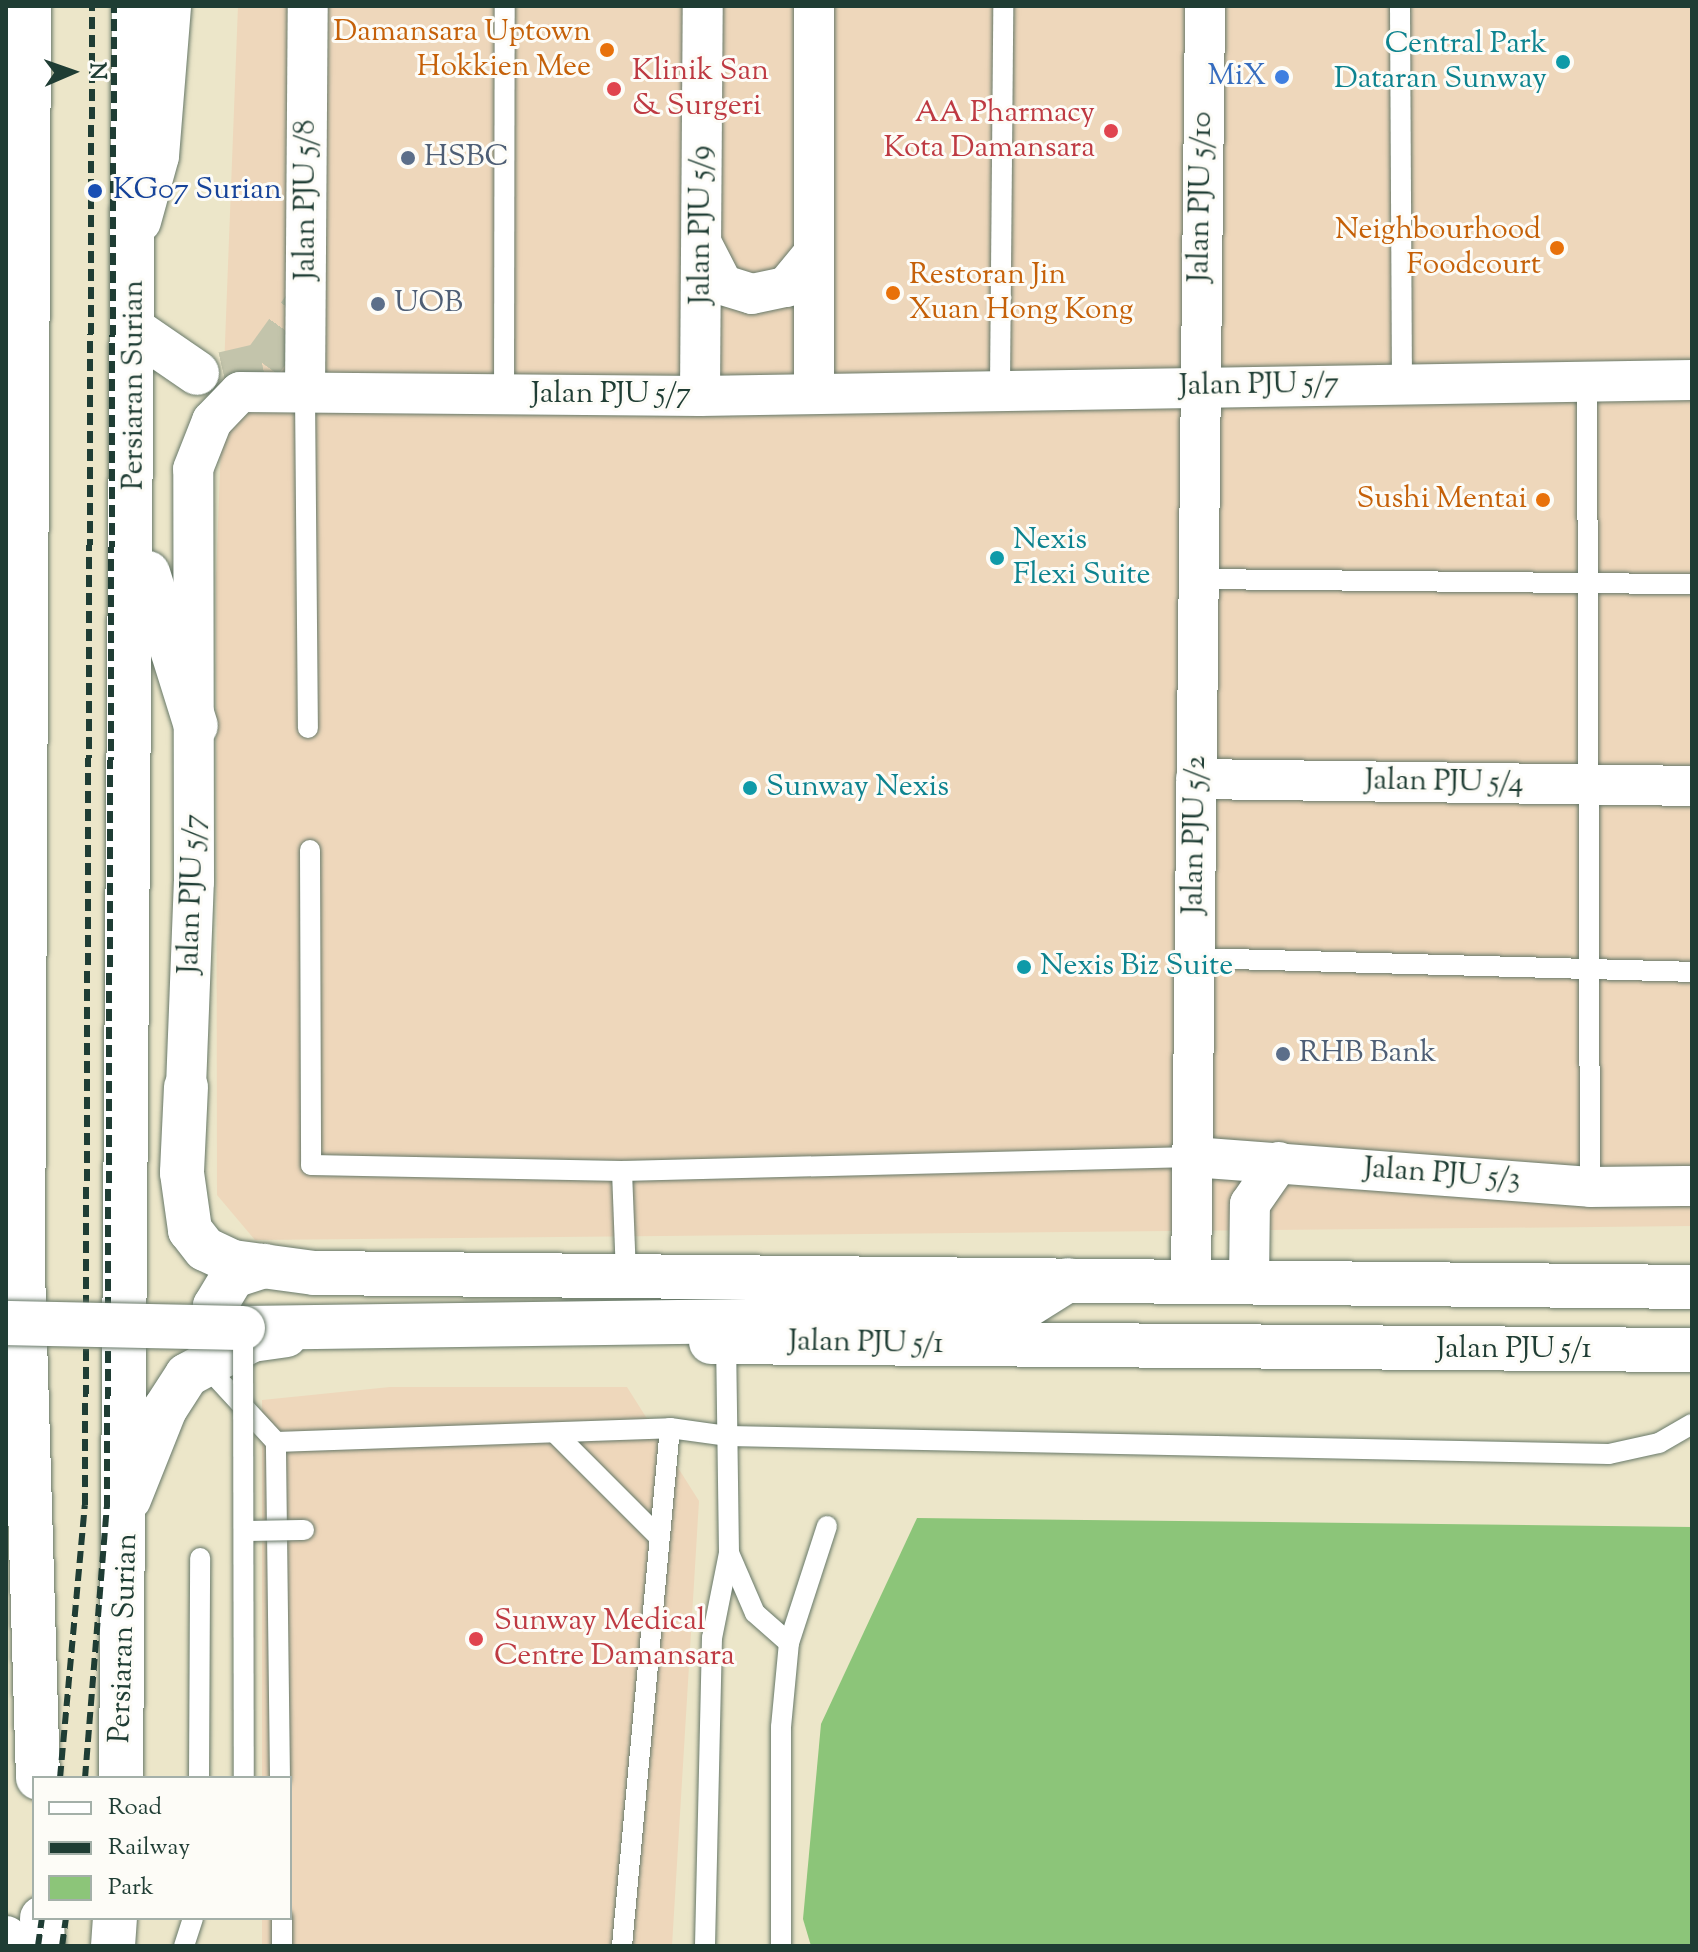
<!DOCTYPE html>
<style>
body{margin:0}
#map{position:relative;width:1698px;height:1952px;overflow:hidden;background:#ece6c9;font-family:"Sorts Mill Goudy",serif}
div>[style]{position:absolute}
.built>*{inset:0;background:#eed7bb}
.green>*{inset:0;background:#8cc579}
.minor-tunnel>*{height:40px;margin-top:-20px;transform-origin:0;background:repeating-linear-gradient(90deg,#c3c4ab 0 40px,transparent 0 60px)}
.roads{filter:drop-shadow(0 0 2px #677868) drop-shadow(0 0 2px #677868)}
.service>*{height:20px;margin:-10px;padding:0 10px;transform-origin:10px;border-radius:10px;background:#fff}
.minor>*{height:40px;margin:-20px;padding:0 20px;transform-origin:20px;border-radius:20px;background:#fff}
.tertiary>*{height:44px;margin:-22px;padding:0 22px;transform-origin:22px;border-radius:22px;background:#fff}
.secondary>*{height:44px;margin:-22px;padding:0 22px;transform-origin:22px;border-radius:22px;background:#fff}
.primary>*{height:44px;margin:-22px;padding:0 22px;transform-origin:22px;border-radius:22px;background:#fff}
.rail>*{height:6px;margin-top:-3px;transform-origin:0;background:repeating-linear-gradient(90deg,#1f3d34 0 12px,transparent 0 18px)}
.bridges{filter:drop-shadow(0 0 2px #677868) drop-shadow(0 0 2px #677868)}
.service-bridge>*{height:20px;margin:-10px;padding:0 10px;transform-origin:10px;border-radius:10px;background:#fff}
.primary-bridge>*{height:44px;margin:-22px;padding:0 22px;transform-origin:22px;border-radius:22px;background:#fff}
.dots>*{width:22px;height:22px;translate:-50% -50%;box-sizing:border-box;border:4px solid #fdfcf7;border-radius:50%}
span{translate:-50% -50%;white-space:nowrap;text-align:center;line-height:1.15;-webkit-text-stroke:6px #fdfcf7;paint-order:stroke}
.food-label{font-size:30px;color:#c56008}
.right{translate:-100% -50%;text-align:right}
.left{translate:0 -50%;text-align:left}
.culture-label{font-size:30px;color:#0d838f}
.health-label{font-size:30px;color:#be3a42}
.shop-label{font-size:30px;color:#366cbe}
.service-label{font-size:30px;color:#4e5e75}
.transit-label{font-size:30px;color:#164399}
.street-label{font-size:30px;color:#1f3d34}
.frame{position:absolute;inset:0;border:8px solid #1f3d34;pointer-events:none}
.legend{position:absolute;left:32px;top:1776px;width:260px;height:144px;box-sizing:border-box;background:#fdfcf7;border:2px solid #a4b0a9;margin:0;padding:10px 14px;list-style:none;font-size:24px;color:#1f3d34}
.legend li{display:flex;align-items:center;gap:16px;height:40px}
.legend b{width:40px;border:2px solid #a4b0a9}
.north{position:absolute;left:32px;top:32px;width:80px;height:80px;-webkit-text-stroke:6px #fdfcf7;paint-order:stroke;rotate:88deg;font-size:22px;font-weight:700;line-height:32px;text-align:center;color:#1f3d34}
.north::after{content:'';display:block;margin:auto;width:28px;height:36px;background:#1f3d34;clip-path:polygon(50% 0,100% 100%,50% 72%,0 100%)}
</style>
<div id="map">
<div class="built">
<i style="clip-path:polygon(238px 6px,1692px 6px,1692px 1226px,255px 1240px,217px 1195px,216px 576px)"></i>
<i style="clip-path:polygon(390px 1387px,627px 1387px,699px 1501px,672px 1946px,262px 1946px,262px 1918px,290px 1918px,290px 1778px,262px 1778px,262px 1400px)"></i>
</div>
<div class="green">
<i style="clip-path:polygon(917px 1518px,1692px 1527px,1692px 1946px,811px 1946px,803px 1919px,821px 1724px)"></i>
</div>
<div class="minor-tunnel">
<i style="left:223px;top:372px;width:40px;rotate:-13deg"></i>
<i style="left:262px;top:363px;width:75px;rotate:-54.2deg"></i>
</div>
<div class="roads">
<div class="service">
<i style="left:1400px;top:6px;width:377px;rotate:89.7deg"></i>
<i style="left:1587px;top:380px;width:807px;rotate:89.79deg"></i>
<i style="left:1000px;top:386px;width:380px;rotate:-89.5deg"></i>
<i style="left:305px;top:394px;width:334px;rotate:89.5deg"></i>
<i style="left:504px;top:395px;width:389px;rotate:-89.9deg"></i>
<i style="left:1198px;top:579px;width:494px;rotate:0.6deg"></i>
<i style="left:310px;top:850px;width:315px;rotate:89.8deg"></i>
<i style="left:311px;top:1165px;width:311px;rotate:1.1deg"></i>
<i style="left:622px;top:1171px;width:571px;rotate:-1.4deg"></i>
<i style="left:1195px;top:958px;width:497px;rotate:1.6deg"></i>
<i style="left:622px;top:1171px;width:103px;rotate:87.8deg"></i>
<i style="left:204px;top:1364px;width:106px;rotate:47.3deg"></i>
<i style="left:555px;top:1433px;width:148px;rotate:45deg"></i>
<i style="left:729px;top:1553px;width:65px;rotate:66.6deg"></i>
<i style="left:755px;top:1613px;width:45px;rotate:41.4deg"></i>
<i style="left:199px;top:1778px;width:220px;rotate:-89.7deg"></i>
<i style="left:280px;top:1778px;width:336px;rotate:-90.7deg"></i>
<i style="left:276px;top:1442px;width:394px;rotate:-2deg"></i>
<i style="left:670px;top:1428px;width:59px;rotate:7.9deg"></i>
<i style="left:728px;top:1436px;width:881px;rotate:1.17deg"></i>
<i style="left:1609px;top:1454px;width:51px;rotate:-12.4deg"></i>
<i style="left:1659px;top:1443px;width:38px;rotate:-30deg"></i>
<i style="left:282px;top:1918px;width:28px;rotate:90deg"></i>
<i style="left:184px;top:1946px;width:29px;rotate:-72deg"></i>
<i style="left:622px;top:1946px;width:520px;rotate:-84.71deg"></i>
<i style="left:705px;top:1946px;width:308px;rotate:-88.7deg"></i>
<i style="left:712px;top:1638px;width:87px;rotate:-78.7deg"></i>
<i style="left:729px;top:1553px;width:211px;rotate:-90.8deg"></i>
<i style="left:781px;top:1946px;width:219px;rotate:-90deg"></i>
<i style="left:781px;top:1727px;width:84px;rotate:-84.6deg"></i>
<i style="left:789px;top:1643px;width:123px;rotate:-72deg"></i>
</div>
<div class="minor">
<i style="left:814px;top:6px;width:387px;rotate:90deg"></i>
<i style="left:702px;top:244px;width:46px;rotate:62.9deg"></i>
<i style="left:723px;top:285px;width:30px;rotate:17deg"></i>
<i style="left:752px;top:294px;width:35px;rotate:-12deg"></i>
<i style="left:786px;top:287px;width:44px;rotate:-50.5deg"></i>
<i style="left:305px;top:394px;width:388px;rotate:-89.6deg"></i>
<i style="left:700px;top:396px;width:390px;rotate:-89.6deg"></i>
<i style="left:1196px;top:779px;width:496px;rotate:0.8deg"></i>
<i style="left:186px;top:1087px;width:205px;rotate:-87.8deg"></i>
<i style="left:194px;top:882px;width:413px;rotate:-90.1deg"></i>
<i style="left:193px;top:469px;width:52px;rotate:-68.4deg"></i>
<i style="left:212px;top:421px;width:40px;rotate:-46deg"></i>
<i style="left:240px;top:392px;width:460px;rotate:0.5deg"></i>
<i style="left:700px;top:396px;width:992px;rotate:-0.92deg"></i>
<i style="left:1193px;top:1157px;width:398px;rotate:4.3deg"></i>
<i style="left:1590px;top:1187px;width:102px;rotate:-0.6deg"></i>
<i style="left:1249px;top:1281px;width:77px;rotate:-89.3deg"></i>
<i style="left:1250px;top:1204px;width:51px;rotate:-55.4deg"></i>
<i style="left:1191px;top:1282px;width:1276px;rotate:-89.37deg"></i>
</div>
<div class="tertiary">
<i style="left:186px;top:1087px;width:86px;rotate:92.7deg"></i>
<i style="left:182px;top:1173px;width:58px;rotate:82deg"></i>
<i style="left:190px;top:1230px;width:24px;rotate:52deg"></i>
<i style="left:205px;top:1249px;width:31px;rotate:25deg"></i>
<i style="left:233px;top:1262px;width:82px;rotate:7.7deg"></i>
<i style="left:314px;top:1273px;width:1378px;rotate:0.58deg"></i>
<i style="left:252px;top:1340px;width:25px;rotate:-164deg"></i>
<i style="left:228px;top:1333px;width:30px;rotate:-116deg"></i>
<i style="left:215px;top:1306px;width:35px;rotate:-59deg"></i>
<i style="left:233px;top:1276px;width:33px;rotate:-18deg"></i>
<i style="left:711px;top:1342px;width:981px;rotate:0.47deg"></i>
<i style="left:129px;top:1499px;width:97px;rotate:-68.2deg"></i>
<i style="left:165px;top:1409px;width:40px;rotate:-57.1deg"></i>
<i style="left:187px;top:1375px;width:74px;rotate:-28.3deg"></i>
<i style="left:252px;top:1340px;width:34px;rotate:-8deg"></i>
</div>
<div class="secondary">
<i style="left:139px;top:221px;width:67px;rotate:-74.5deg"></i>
<i style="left:157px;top:156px;width:150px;rotate:-85.4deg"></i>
</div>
<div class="primary">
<i style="left:29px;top:6px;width:1265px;rotate:90.27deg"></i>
<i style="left:23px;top:1271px;width:507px;rotate:88.31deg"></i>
<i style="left:136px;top:331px;width:74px;rotate:34.5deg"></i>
<i style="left:148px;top:573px;width:160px;rotate:72.6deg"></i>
<i style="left:243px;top:1328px;width:715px;rotate:-0.8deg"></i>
<i style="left:958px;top:1318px;width:59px;rotate:-5.8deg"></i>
<i style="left:1017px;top:1312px;width:60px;rotate:-32.1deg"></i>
<i style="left:121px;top:1778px;width:1772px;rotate:-89.58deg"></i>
<i style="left:42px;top:1918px;width:28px;rotate:88deg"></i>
<i style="left:6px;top:1938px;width:9px;rotate:69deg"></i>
<i style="left:113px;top:1946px;width:28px;rotate:-86deg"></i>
</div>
</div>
<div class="rail">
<i style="left:60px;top:1778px;width:274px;rotate:-84.8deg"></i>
<i style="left:85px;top:1505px;width:1499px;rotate:-89.73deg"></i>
<i style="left:85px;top:1778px;width:272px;rotate:-85.4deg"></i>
<i style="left:107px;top:1507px;width:1501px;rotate:-89.73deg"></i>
<i style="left:38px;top:1946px;width:28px;rotate:-82deg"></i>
<i style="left:62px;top:1946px;width:28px;rotate:-82deg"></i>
</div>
<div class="bridges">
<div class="service-bridge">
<i style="left:243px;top:1328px;width:450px;rotate:89.9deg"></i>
<i style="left:244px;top:1531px;width:60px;rotate:-1deg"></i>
</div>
<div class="primary-bridge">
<i style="left:6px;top:1323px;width:237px;rotate:1.2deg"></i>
</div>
</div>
<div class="dots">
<i style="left:607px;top:50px;background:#e8710a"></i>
<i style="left:1563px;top:62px;background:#0f9aa8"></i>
<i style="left:1282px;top:77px;background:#3f7fe0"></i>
<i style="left:614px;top:89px;background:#e0444e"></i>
<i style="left:1111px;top:131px;background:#e0444e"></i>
<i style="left:408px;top:158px;background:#5c6f8a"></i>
<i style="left:95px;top:191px;background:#1a4fb4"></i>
<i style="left:1557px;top:248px;background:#e8710a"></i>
<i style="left:893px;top:293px;background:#e8710a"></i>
<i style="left:378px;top:304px;background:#5c6f8a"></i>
<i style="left:1543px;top:500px;background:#e8710a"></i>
<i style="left:997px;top:558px;background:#0f9aa8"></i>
<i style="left:750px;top:788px;background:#0f9aa8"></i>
<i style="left:1024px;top:967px;background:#0f9aa8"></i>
<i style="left:1283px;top:1054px;background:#5c6f8a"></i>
<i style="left:476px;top:1639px;background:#e0444e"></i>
</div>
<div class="food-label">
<span class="right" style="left:591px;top:50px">Damansara Uptown<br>Hokkien Mee</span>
<span class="right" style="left:1541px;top:248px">Neighbourhood<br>Foodcourt</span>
<span class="left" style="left:909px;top:293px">Restoran Jin<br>Xuan Hong Kong</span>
<span class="right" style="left:1527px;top:500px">Sushi Mentai</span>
</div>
<div class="culture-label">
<span class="right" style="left:1547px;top:62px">Central Park<br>Dataran Sunway</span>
<span class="left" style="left:1013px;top:558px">Nexis<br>Flexi Suite</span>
<span class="left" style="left:766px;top:788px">Sunway Nexis</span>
<span class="left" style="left:1040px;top:967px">Nexis Biz Suite</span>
</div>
<div class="health-label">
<span class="left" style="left:632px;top:89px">Klinik San<br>&amp; Surgeri</span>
<span class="right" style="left:1095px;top:131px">AA Pharmacy<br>Kota Damansara</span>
<span class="left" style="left:494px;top:1639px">Sunway Medical<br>Centre Damansara</span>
</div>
<div class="shop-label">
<span class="right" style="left:1266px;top:77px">MiX</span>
</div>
<div class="service-label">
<span class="left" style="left:424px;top:158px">HSBC</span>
<span class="left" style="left:394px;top:304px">UOB</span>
<span class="left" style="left:1299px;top:1054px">RHB Bank</span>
</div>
<div class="transit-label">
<span class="left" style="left:113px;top:191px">KG07 Surian</span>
</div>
<div class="street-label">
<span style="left:1202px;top:197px;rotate:-89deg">Jalan PJU 5/10</span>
<span style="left:307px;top:200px;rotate:-90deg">Jalan PJU 5/8</span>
<span style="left:702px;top:225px;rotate:-90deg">Jalan PJU 5/9</span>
<span style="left:135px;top:385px;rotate:-90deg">Persiaran Surian</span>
<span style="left:1259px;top:386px;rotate:-1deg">Jalan PJU 5/7</span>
<span style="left:611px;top:395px">Jalan PJU 5/7</span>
<span style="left:1444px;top:783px;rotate:1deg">Jalan PJU 5/4</span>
<span style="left:1196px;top:835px;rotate:-89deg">Jalan PJU 5/2</span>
<span style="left:193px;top:894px;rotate:-88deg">Jalan PJU 5/7</span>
<span style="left:1442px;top:1175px;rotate:4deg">Jalan PJU 5/3</span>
<span style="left:866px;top:1344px;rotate:1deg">Jalan PJU 5/1</span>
<span style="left:1514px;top:1350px">Jalan PJU 5/1</span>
<span style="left:125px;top:1638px;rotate:-88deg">Persiaran Surian</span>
</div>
<div class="frame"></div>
<ul class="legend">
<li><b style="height:10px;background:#fff"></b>Road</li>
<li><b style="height:10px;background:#1f3d34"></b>Railway</li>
<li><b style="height:22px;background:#8cc579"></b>Park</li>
</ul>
<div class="north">N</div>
</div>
